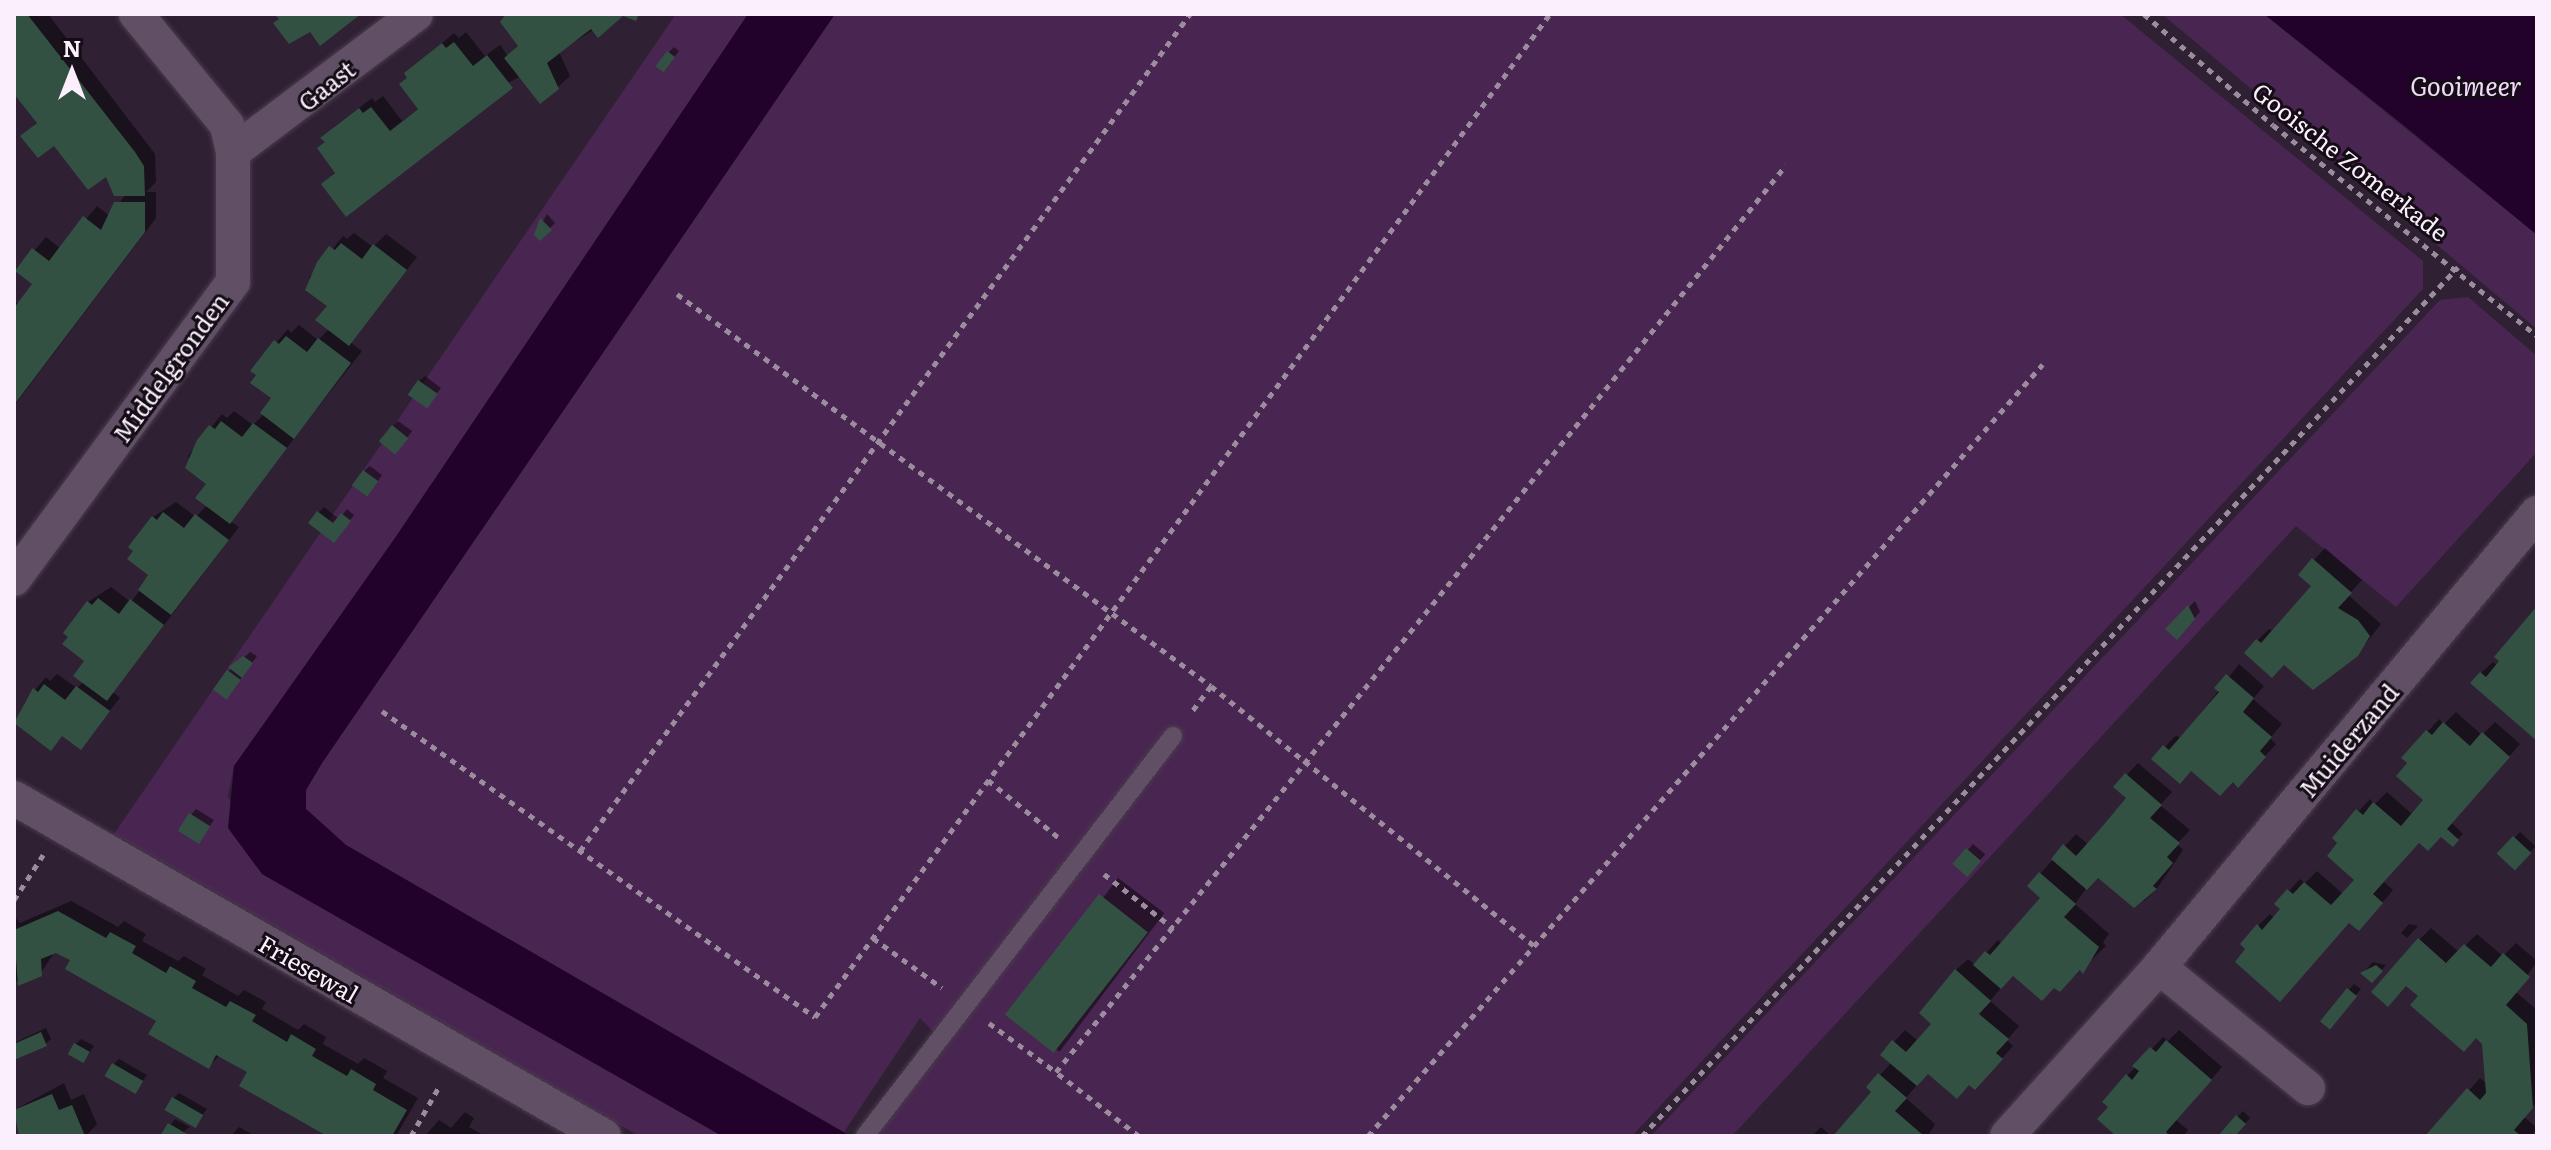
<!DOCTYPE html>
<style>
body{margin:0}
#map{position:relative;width:2551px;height:1150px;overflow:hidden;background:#302034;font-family:Literata,serif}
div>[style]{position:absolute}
.green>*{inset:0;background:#492651}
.water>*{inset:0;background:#22022a}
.shadow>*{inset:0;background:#0007;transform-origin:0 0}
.building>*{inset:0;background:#335143;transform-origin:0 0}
.path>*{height:5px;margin-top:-2.5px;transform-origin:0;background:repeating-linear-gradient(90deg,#9b8d9e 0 6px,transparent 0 12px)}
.roads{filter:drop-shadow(0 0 2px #4a3c4d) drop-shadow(0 0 2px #4a3c4d)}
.lane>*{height:18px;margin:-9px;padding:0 9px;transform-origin:9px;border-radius:9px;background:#614f66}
.street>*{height:34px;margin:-17px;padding:0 17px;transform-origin:17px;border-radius:17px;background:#614f66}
span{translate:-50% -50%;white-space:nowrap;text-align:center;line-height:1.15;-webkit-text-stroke:6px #140d16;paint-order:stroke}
.street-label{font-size:24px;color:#fbeffd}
.water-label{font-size:26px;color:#f3d8fa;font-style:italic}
.frame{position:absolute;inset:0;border:16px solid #fbeffd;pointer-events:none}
.north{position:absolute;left:32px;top:32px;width:80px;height:80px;-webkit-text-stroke:6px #140d16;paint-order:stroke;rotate:0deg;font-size:22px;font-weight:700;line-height:32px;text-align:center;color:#fbeffd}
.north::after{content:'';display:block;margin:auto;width:28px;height:36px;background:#fbeffd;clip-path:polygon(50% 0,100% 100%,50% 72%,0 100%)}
</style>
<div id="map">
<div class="green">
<i style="clip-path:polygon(676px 14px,748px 14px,395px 538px,234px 766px,228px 796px,262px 874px,722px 1136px,639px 1136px,114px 834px)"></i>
<i style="clip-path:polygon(835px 14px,2120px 14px,2423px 261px,2423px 289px,1632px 1136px,878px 1136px,942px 1041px,920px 1018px,844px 1132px,346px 845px,306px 809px,306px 790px,322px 763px)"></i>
<i style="clip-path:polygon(2162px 14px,2264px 14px,2525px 225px,2537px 235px,2537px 329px)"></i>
<i style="clip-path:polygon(2468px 297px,2537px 356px,2537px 452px,2396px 607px,2296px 526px,1732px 1136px,1651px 1136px,2440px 300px)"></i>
</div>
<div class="water">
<i style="clip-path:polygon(748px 14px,835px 14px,322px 763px,306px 790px,306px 809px,346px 845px,850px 1136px,722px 1136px,262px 874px,228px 828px,234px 766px,395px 538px)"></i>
<i style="clip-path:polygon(2264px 14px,2537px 14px,2537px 235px,2412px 132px)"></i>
</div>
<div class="shadow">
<i style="clip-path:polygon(14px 14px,48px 14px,155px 154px,156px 182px,146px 192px,156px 192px,156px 218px,14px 406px,14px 301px,19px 304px,35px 283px,18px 270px,46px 237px,61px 249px,97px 206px,110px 216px,126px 194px,107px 174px,54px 143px,23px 136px,38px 121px,14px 91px)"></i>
<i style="clip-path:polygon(509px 14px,618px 14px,559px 52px,570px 76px,558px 87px,521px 76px,323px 184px,336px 171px,323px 138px,335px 126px,372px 98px,375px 102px,383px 96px,402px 121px,420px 107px,406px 73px,454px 33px,459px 38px,466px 32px,485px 56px,500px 45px,508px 56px,520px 45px)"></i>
<i style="clip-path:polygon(674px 47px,679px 51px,669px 65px,669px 52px)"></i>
<i style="clip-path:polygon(547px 214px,555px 223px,540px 238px,536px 234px)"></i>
<i style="clip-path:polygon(354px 233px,373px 247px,386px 234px,417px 257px,350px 342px,362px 351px,230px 521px,239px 527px,113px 692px,120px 698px,80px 747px,24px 703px,46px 677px,50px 681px,57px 674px,77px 688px,84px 681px,88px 602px,111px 587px,131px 602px,151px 575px,153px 517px,176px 502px,196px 517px,207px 505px,209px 484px,188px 456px,222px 414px,227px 418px,234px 411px,253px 425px,264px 414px,274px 398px,253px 370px,288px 329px,291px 333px,299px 325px,318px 340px,330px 328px,329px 306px,309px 278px,343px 236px,347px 239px)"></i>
<i style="clip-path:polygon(425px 376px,441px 388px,431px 401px,419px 381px)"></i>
<i style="clip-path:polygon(398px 421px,412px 431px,401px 446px,393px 426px)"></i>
<i style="clip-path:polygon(370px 466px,382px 475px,373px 488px,364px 471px)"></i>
<i style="clip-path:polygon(324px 507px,339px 519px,347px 509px,354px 515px,339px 535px,310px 522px)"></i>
<i style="clip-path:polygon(2325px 548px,2362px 580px,2348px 595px,2381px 624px,2359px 652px,2313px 688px,2258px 640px,2269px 629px,2274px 632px,2314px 586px,2300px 575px)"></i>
<i style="clip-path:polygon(2195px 601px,2200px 612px,2182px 632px,2168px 629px)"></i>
<i style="clip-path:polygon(2537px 610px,2537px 739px,2481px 673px,2493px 662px,2498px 666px)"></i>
<i style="clip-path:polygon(250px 652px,257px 656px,231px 692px,229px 671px)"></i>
<i style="clip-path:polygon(2239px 664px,2264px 686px,2253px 699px,2282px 724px,2270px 738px,2276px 744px,2250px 773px,2233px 780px,2154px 759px,2176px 735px,2181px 739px)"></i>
<i style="clip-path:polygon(2456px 712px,2482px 735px,2495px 722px,2520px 744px,2452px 823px,2463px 834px,2453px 844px,2441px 835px,2419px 841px,2384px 882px,2393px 890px,2370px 917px,2248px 949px,2258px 926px,2270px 914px,2275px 919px,2283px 909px,2277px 904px,2300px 879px,2305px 883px,2317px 871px,2343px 894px,2356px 879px,2334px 838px,2370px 799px,2375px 804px,2387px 792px,2413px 815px,2426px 800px,2404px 758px,2439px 719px,2444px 724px)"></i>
<i style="clip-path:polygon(2138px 763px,2172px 792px,2160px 805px,2190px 830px,2177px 844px,2183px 850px,2156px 890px,2144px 901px,2099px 876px,2085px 890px,2075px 904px,2109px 934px,2103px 942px,2106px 946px,2060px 990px,2013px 974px,1990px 1001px,2019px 1026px,2007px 1040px,2013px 1046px,1987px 1075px,1970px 1083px,1928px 1072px,1906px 1098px,1935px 1124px,1928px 1136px,1835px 1136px,1874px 1092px,1869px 1087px,1892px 1062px,1894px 1042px,1905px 1030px,1918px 1041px,1933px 1023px,1956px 970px,1968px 959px,1975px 965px,1998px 940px,2002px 944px,2043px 898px,2040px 874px,2076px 834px,2089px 845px,2129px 798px,2116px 787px)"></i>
<i style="clip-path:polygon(196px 809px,214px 820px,199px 841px,191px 815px)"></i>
<i style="left:2520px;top:832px;width:21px;height:29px;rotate:43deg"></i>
<i style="left:1973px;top:844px;width:16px;height:27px;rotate:40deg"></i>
<i style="left:1118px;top:878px;width:58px;height:174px;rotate:37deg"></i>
<i style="clip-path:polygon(71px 901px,118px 927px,124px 921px,146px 934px,142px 941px,178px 961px,184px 956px,206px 969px,202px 975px,238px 996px,244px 990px,266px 1002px,262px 1009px,298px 1030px,304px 1024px,326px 1037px,323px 1044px,358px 1064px,364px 1058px,387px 1071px,383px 1078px,418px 1098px,396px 1136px,331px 1136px,249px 1071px,220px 1055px,209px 1066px,159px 1020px,56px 950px,40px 974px,14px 982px,14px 916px,20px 923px)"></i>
<i style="clip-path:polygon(2409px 924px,2418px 926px,2407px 938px,2401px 933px)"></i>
<i style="clip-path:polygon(2431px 928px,2459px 952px,2477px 934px,2503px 956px,2516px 943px,2537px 961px,2516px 992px,2537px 1010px,2537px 1102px,2524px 1117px,2537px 1128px,2532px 1136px,2428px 1136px,2480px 1078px,2488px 1085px,2484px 1044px,2421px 996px,2419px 940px)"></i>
<i style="clip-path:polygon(2373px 962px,2386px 965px,2377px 975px,2363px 973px)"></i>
<i style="clip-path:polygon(2354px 984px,2361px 989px,2334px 1021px,2322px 1020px)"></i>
<i style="clip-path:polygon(46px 1028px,51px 1039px,45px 1044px,14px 1055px,16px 1042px)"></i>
<i style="clip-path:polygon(2179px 1030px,2222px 1067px,2176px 1120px,2188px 1130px,2183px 1136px,2119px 1136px,2111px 1106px,2127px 1076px,2163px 1037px,2168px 1041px)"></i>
<i style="clip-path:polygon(81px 1039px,94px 1046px,83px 1061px,76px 1044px)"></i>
<i style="clip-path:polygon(119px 1059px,147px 1075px,135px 1091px,114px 1064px)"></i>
<i style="clip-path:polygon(64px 1083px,71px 1100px,84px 1094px,97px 1124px,86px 1136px,21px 1136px,14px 1110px)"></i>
<i style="clip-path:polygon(179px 1093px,207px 1109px,195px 1125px,174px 1098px)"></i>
<i style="clip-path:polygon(2243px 1111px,2250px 1118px,2234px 1136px,2220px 1136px)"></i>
<i style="clip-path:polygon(465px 1112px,474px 1118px,469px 1127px,485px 1136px,425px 1136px,439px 1120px,451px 1128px)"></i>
<i style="clip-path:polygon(175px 1119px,190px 1127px,177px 1136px,162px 1136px)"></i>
<i style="clip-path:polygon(239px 1127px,255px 1136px,231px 1136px)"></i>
<i style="clip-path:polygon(1821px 1127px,1831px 1136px,1812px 1136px)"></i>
</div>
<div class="building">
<i style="clip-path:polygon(14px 14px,27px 14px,135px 152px,144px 166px,145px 196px,114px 196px,106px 177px,88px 190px,54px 146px,38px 158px,20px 136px,37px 123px,14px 94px)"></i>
<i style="clip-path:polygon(274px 14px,361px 14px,320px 46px,310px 32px,289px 44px,273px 23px,279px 19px)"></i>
<i style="clip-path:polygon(506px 14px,639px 14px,636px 21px,623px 16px,598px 38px,591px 29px,547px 63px,559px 89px,540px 104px,504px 58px,518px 46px,500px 22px)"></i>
<i style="clip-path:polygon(454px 42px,473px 66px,487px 55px,513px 88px,346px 217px,321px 184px,335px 173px,317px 148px,325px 142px,320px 138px,359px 108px,363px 113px,371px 107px,390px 131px,418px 109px,399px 84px,407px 78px,404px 73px,442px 43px,446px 48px)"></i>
<i style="left:667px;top:51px;width:10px;height:19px;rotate:37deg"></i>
<i style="clip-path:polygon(114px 202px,145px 202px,145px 232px,14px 405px,14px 308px,32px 284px,15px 271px,32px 248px,49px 261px,83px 216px,101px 230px)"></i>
<i style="clip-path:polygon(540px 218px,552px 230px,540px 241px,534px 235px)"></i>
<i style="clip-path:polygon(341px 243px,362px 259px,373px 244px,407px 270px,349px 346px,315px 320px,327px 306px,305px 290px,317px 262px,329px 246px,335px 250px)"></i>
<i style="clip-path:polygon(286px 336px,307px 352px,318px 338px,351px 363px,294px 439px,260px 413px,271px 398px,250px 383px,256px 375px,250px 371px,274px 340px,279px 344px)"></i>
<i style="left:418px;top:380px;width:24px;height:18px;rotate:35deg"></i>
<i style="clip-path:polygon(221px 421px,242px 437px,253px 423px,287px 448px,230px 524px,195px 498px,206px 484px,185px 468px,197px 440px,209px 425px,215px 429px)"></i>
<i style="left:392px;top:425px;width:21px;height:21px;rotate:39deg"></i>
<i style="left:363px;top:470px;width:19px;height:19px;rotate:36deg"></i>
<i style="clip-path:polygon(317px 511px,333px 523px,341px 513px,351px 521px,334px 543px,308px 523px)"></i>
<i style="clip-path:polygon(163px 512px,184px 528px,195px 514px,229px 540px,171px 615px,138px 590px,148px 575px,127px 559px,133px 551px,128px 547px,152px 516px,157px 520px)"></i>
<i style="clip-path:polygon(2312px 558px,2352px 593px,2338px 608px,2358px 620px,2370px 636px,2358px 656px,2313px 690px,2284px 665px,2272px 678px,2244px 653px,2256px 639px,2261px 643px,2311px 586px,2298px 575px)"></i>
<i style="clip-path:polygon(98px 598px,119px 614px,130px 599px,164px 625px,107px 701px,73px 676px,84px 661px,62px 644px,68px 637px,63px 633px,87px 601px,92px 605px)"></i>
<i style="clip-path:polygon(2188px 605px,2195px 619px,2177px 640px,2165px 629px)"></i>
<i style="clip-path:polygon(2537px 606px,2537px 741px,2470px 683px,2480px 672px,2486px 677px,2499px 661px,2494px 657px)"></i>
<i style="clip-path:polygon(243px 656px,253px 663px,242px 678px,228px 667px)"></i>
<i style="left:227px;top:670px;width:17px;height:24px;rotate:36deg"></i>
<i style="clip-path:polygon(2226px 674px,2254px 698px,2243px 712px,2272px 737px,2260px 751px,2266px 757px,2238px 788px,2233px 782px,2220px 796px,2191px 771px,2180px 784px,2151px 759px,2163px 745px,2169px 750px,2219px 692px,2214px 688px)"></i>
<i style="clip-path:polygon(44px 684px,65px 700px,76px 686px,110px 711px,81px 750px,62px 736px,51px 751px,14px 723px,33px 688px,38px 692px)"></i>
<i style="clip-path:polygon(2443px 722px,2470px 746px,2482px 732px,2510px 757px,2447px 829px,2459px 840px,2453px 847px,2441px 837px,2428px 851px,2419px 843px,2373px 894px,2383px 903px,2359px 931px,2349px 923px,2280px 1002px,2235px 962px,2245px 949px,2240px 944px,2257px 924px,2262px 930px,2280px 909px,2274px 904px,2287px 889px,2293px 894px,2304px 882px,2331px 905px,2354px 880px,2327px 856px,2337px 843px,2332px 838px,2356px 809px,2363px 815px,2373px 802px,2401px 826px,2423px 800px,2396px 776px,2407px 763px,2401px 758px,2426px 730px,2432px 735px)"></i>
<i style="clip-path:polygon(2125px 773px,2162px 805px,2150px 818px,2180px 843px,2167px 857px,2173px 863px,2153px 886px,2157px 889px,2134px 908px,2098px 878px,2087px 890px,2051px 859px,2063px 844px,2076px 856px,2101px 828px,2126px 798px,2113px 787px)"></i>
<i style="left:189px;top:813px;width:25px;height:21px;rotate:32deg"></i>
<i style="left:2513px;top:836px;width:25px;height:24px;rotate:43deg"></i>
<i style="left:1966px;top:848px;width:20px;height:21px;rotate:41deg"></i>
<i style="clip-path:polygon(2039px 872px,2076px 904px,2064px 917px,2099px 947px,2083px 974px,2080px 970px,2060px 992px,2054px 988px,2042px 1001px,2013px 976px,2001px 989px,1973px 965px,1985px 951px,1990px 955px,2040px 898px,2027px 886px)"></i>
<i style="left:1099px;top:894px;width:62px;height:153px;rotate:38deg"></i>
<i style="clip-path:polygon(58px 911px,106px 938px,110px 932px,136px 946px,132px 953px,166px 973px,170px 966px,196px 981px,192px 988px,226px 1007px,230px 1001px,256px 1015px,252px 1021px,287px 1042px,291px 1034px,316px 1049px,312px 1056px,347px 1076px,351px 1069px,376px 1084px,373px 1090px,407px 1110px,392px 1136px,327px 1136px,239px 1086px,247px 1072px,216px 1055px,209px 1069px,148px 1034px,156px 1021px,65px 969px,70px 960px,56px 953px,41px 959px,42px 976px,18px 986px,14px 930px)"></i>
<i style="clip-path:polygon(2418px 938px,2446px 963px,2464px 944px,2491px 967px,2503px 953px,2530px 977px,2506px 1005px,2527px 1024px,2533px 1108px,2514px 1130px,2521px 1136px,2425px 1136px,2467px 1088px,2480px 1100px,2486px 1093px,2482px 1044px,2476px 1038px,2464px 1052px,2410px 1005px,2418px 996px,2406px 986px,2388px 1007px,2371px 992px)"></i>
<i style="clip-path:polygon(2376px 965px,2383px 971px,2372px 983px,2360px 973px)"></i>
<i style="clip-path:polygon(1955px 969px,1991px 1001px,1979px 1014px,2009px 1039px,1996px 1053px,2003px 1059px,1975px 1090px,1969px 1085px,1957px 1099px,1928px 1074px,1917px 1086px,1880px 1055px,1892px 1040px,1906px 1052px,1931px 1024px,1919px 1013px)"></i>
<i style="left:2347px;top:988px;width:13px;height:43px;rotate:39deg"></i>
<i style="clip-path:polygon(41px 1032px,47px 1046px,14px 1060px,14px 1044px)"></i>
<i style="clip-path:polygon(2166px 1040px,2212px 1080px,2166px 1132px,2170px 1136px,2116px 1136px,2097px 1119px,2108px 1107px,2102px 1102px,2126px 1074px,2132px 1080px,2139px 1071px,2132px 1066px,2150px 1047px,2156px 1052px)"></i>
<i style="left:74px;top:1043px;width:18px;height:13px;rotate:29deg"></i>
<i style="left:112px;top:1063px;width:36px;height:15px;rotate:30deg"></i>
<i style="clip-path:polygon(1878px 1073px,1907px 1098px,1895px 1111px,1924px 1136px,1833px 1136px,1871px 1092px,1866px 1087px)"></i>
<i style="clip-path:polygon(52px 1094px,59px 1110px,72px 1105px,85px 1136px,19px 1136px,14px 1110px)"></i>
<i style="left:172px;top:1097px;width:36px;height:15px;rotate:30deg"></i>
<i style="clip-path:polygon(2236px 1115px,2246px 1124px,2235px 1136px,2218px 1136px)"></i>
<i style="clip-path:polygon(168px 1123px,187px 1134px,160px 1136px)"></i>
</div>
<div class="path">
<i style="left:2144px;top:14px;width:170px;rotate:40.7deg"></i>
<i style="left:2273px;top:125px;width:338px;rotate:38.6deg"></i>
<i style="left:677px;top:294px;width:662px;rotate:36.28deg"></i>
<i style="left:1211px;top:686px;width:34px;rotate:127deg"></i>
<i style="left:1211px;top:686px;width:415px;rotate:38.8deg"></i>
<i style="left:382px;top:711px;width:530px;rotate:35.25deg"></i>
<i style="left:815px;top:1017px;width:1243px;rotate:-53.77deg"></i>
<i style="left:988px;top:780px;width:92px;rotate:39.2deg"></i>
<i style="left:580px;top:851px;width:1036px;rotate:-53.92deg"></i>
<i style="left:1104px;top:874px;width:88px;rotate:38deg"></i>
<i style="left:14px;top:900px;width:54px;rotate:-57.2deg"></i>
<i style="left:873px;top:938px;width:85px;rotate:35.9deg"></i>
<i style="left:989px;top:1023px;width:83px;rotate:36.2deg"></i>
<i style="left:411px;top:1136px;width:59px;rotate:-60.4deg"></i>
<i style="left:1139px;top:1136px;width:105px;rotate:-142.4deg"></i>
<i style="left:1056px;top:1072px;width:1164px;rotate:-51.17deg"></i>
<i style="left:1368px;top:1136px;width:1025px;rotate:-48.84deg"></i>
<i style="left:1642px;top:1136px;width:1192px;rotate:-46.8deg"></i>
</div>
<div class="roads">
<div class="lane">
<i style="left:865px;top:1136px;width:505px;rotate:-52.4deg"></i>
</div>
<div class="street">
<i style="left:233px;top:152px;width:229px;rotate:-37deg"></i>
<i style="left:14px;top:579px;width:369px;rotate:-53.6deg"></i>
<i style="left:233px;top:282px;width:130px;rotate:-90deg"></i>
<i style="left:233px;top:152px;width:28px;rotate:-103deg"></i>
<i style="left:227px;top:125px;width:144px;rotate:-129.3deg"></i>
<i style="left:14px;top:798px;width:680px;rotate:29.81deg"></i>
<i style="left:2159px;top:967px;width:192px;rotate:39.1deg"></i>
<i style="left:2007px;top:1136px;width:227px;rotate:-48deg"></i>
<i style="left:2159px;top:967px;width:591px;rotate:-50.22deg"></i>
</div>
</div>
<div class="street-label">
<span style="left:326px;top:85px;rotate:-38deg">Gaast</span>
<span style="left:2351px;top:161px;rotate:38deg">Gooische Zomerkade</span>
<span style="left:170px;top:367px;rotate:-54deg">Middelgronden</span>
<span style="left:2348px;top:740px;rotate:-50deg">Muiderzand</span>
<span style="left:309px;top:968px;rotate:30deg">Friesewal</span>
</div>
<div class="water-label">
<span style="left:2466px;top:85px">Gooimeer</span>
</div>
<div class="frame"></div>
<div class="north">N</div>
</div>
